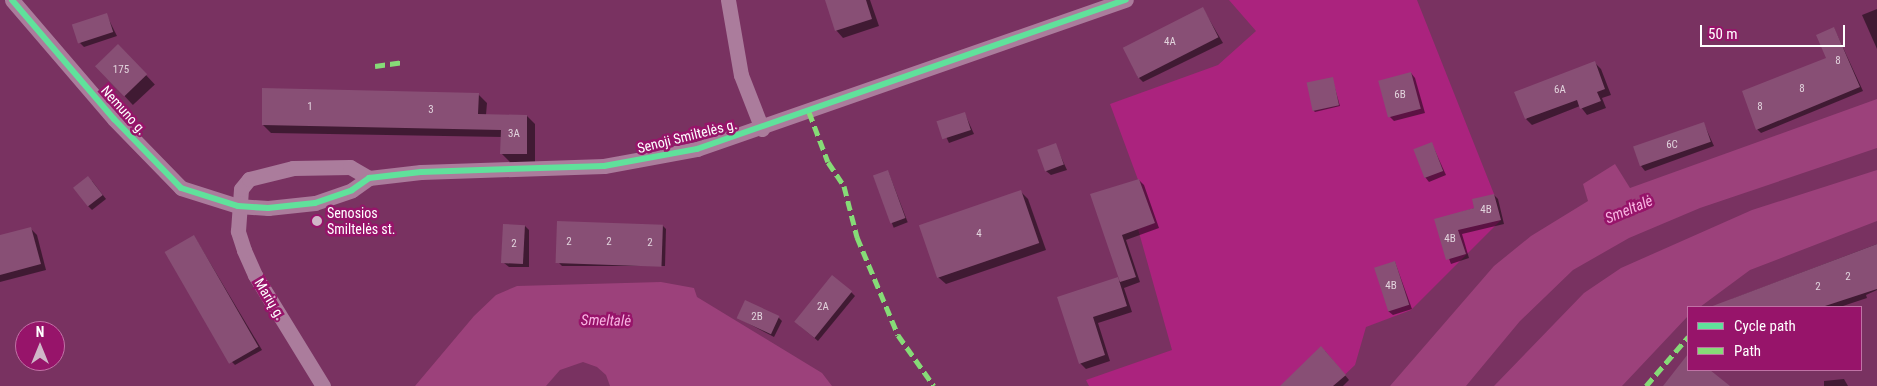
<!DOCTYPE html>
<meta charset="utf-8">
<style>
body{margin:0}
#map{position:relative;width:1877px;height:386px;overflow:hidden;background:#793261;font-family:"Roboto Condensed",sans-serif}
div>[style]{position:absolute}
.green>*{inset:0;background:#ab237e}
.water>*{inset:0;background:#9c417b}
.shadow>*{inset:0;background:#0007;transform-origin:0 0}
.building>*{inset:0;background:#884f75;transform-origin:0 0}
.street>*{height:15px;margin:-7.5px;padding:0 7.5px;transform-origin:7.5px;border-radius:7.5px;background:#ab7c9c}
.quiet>*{height:5px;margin-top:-2.5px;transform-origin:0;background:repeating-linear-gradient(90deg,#86db77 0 10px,transparent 0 15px)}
.cycleway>*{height:6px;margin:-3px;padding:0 3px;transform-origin:3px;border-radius:3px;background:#60e19b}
.dots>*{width:14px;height:14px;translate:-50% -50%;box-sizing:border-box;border:2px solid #97146a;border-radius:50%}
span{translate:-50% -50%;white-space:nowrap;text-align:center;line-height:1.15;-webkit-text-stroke:5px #97146a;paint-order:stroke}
.number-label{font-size:11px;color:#e1d3dc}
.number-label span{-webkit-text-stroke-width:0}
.street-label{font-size:14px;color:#fff}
.poi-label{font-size:14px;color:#fff}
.left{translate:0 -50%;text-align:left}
.water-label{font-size:15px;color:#f9b3e2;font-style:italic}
.legend{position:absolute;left:1687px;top:306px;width:175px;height:65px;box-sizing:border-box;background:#97146a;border:1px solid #c172a6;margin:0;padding:6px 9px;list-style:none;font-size:15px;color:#fff}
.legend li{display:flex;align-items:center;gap:10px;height:25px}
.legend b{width:25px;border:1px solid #c172a6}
.north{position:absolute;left:15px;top:321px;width:50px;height:50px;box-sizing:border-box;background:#97146a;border:1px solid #c172a6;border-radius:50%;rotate:0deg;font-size:14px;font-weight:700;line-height:20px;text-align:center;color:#fff}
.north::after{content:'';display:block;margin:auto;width:18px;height:22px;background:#d0b7c8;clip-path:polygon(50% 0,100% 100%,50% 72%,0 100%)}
.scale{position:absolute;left:1700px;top:25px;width:145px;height:22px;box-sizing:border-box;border:2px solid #fff;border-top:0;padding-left:6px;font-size:15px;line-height:18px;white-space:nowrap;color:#fff;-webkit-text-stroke:4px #97146a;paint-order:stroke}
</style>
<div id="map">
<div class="green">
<i style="clip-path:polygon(1229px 0,1417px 0,1494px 194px,1501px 220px,1411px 310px,1366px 327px,1355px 365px,1333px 386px,1089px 386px,1086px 380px,1172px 350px,1138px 229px,1154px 223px,1110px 104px,1218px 65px,1256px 31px)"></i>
</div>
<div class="water">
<i style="clip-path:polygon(1877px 99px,1877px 148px,1700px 208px,1629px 238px,1573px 270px,1520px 321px,1466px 386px,1390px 386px,1494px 266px,1531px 236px,1588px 201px,1583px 184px,1615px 164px,1630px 188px)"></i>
<i style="clip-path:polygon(1877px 170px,1877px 221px,1750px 270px,1700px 307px,1688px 307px,1688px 316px,1622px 386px,1494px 386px,1584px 293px,1621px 268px,1752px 210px)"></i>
<i style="clip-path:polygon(661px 282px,694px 288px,697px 297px,822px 373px,832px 386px,610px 386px,606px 375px,597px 367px,583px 362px,560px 370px,546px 386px,415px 386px,474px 316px,496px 295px,517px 286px)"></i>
</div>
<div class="shadow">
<i style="clip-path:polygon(826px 0,870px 0,879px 26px,843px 38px,836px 30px)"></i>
<i style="clip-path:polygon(1203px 9px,1223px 43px,1143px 82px,1137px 76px)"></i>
<i style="clip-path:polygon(1877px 9px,1877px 49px,1862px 15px)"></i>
<i style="clip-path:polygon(106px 14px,117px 36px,84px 47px,80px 43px)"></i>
<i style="clip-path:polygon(1834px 28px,1863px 91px,1761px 133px,1757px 129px,1827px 59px)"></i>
<i style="left:118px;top:45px;width:54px;height:30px;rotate:47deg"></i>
<i style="clip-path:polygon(1595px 63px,1601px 69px,1611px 95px,1602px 98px,1606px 108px,1587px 115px,1580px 106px,1532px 125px,1526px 119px)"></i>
<i style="clip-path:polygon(1411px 73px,1415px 78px,1425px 113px,1394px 121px,1390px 117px)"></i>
<i style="clip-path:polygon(1332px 78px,1340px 106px,1315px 112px,1313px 110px)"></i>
<i style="clip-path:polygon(478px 94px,487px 103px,486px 115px,527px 116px,535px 124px,535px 162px,510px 162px,501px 153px,502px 137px,271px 133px,263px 125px)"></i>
<i style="clip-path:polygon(965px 114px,974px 134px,949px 143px,939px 122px)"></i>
<i style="clip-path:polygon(1704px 124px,1714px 146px,1645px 171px,1641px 166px)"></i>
<i style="clip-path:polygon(1055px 144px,1067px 170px,1051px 175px,1046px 171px)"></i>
<i style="clip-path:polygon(1432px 144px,1446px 175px,1429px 182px,1425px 177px)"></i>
<i style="left:888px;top:171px;width:55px;height:15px;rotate:69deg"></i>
<i style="clip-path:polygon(1139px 180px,1144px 185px,1159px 228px,1126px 240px,1140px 282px,1124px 288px,1132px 312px,1098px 323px,1110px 361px,1086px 369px,1080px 363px,1059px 298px,1117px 279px,1121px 282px,1092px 195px)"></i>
<i style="clip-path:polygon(92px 181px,106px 199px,92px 210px,88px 206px)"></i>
<i style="clip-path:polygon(1020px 191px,1028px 199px,1046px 250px,946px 284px,938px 277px)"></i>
<i style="clip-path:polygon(1494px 195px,1498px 199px,1504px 224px,1462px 234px,1469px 258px,1451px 264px,1435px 220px,1475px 208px)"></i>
<i style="clip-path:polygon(662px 225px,666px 229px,665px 266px,562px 266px,558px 262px)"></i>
<i style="clip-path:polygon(525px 226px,529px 230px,529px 267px,509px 267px,504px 263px)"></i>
<i style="clip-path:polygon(31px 229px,37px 235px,46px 270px,0 282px,0 237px)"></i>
<i style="clip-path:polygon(194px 236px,262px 350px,235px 365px,231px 361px)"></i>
<i style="clip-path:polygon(1877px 244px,1877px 290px,1866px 295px,1867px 298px,1840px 307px,1735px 307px,1732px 299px)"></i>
<i style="clip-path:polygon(1395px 262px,1412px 309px,1393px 315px,1388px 311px)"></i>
<i style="clip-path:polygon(851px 292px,855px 296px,818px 341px,800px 326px)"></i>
<i style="clip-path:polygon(778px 317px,782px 321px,774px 337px,738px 318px)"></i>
<i style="clip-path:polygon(1325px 351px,1349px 380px,1343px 386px,1281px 386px)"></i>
<i style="clip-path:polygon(1844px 379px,1848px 386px,1824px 386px,1824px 381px)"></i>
</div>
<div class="building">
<i style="clip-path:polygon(825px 0,866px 0,872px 19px,835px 31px)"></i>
<i style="left:1203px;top:7px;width:34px;height:90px;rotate:63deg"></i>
<i style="left:107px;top:13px;width:20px;height:37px;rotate:72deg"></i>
<i style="clip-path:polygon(1834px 27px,1860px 87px,1756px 130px,1742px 91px,1826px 58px,1816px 35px)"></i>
<i style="left:118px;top:44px;width:42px;height:32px;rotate:46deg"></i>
<i style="clip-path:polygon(1595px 61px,1605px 89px,1597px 92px,1601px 101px,1580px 109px,1577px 100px,1525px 119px,1514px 92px)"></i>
<i style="left:1411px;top:72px;width:38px;height:34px;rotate:75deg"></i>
<i style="left:1333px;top:77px;width:29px;height:27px;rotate:78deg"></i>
<i style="clip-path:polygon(262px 88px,479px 93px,478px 114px,527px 115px,527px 154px,500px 154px,501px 130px,262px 125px)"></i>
<i style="left:965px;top:112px;width:19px;height:30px;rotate:72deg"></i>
<i style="left:1704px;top:122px;width:21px;height:75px;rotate:71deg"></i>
<i style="left:1432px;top:142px;width:31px;height:20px;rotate:69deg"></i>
<i style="left:1056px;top:143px;width:23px;height:20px;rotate:70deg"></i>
<i style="left:888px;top:170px;width:51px;height:16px;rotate:70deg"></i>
<i style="left:88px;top:176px;width:24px;height:19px;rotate:52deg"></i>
<i style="clip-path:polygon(1139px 179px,1155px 223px,1122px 235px,1136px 277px,1120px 282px,1090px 194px)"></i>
<i style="left:1021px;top:190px;width:56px;height:108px;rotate:71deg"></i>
<i style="clip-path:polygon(1494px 194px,1501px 220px,1458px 230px,1466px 254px,1446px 260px,1434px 219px,1474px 208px,1472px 199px)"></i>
<i style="left:557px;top:221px;width:106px;height:42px;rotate:2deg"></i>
<i style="left:503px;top:224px;width:22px;height:39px;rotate:3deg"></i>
<i style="clip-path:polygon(31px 227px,41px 264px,0 275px,0 235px)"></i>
<i style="left:194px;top:235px;width:129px;height:34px;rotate:60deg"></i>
<i style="clip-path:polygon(1877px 244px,1877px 289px,1822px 307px,1710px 307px)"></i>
<i style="left:1395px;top:261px;width:46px;height:22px;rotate:72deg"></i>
<i style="left:832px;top:275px;width:26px;height:60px;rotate:39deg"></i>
<i style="clip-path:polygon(1118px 277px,1127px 306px,1093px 317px,1105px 355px,1079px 364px,1057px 297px)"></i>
<i style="left:745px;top:300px;width:38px;height:20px;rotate:25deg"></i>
<i style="clip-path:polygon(1321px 346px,1346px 375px,1333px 386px,1280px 386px)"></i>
<i style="clip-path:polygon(1688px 354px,1688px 370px,1710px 370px,1730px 386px,1663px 386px)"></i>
</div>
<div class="street">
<i style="left:12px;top:0;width:157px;rotate:49.4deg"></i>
<i style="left:114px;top:119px;width:96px;rotate:45.8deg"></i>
<i style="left:181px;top:188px;width:60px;rotate:17.5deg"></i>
<i style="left:238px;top:206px;width:30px;rotate:4deg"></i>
<i style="left:268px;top:208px;width:47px;rotate:-6.1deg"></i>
<i style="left:315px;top:203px;width:39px;rotate:-19deg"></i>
<i style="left:352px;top:190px;width:21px;rotate:-35deg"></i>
<i style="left:369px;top:178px;width:52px;rotate:-6.6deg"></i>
<i style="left:421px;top:172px;width:183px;rotate:-1.9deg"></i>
<i style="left:604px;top:166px;width:95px;rotate:-10.4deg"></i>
<i style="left:697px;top:149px;width:454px;rotate:-19.2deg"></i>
<i style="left:728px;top:0;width:76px;rotate:80.2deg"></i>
<i style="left:741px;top:75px;width:58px;rotate:68.7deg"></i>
<i style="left:323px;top:386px;width:130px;rotate:-121.5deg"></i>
<i style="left:255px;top:275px;width:27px;rotate:-114deg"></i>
<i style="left:244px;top:250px;width:20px;rotate:-108deg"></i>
<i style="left:238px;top:231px;width:42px;rotate:-85.9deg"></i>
<i style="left:241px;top:189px;width:13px;rotate:-51deg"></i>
<i style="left:249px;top:179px;width:45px;rotate:-14deg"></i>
<i style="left:293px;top:168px;width:57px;rotate:-1deg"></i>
<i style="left:350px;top:167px;width:22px;rotate:30deg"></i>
</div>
<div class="quiet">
<i style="left:375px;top:66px;width:29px;rotate:-8deg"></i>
<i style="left:809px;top:112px;width:53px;rotate:69.2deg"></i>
<i style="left:828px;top:162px;width:29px;rotate:56deg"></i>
<i style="left:844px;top:186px;width:53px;rotate:75.7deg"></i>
<i style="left:857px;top:237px;width:106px;rotate:67.3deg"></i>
<i style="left:898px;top:335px;width:62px;rotate:54.8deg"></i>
<i style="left:1646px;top:386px;width:65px;rotate:-49.4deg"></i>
</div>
<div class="cycleway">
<i style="left:12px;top:0;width:157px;rotate:49.4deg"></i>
<i style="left:114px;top:119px;width:96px;rotate:45.8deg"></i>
<i style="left:181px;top:188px;width:60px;rotate:17.5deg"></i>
<i style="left:238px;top:206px;width:30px;rotate:4deg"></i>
<i style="left:268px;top:208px;width:47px;rotate:-6.1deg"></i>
<i style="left:315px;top:203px;width:39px;rotate:-19deg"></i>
<i style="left:352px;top:190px;width:21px;rotate:-35deg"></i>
<i style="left:369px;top:178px;width:52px;rotate:-6.6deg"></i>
<i style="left:421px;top:172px;width:183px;rotate:-1.9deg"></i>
<i style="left:604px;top:166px;width:95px;rotate:-10.4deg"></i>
<i style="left:697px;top:149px;width:454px;rotate:-19.2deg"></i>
</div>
<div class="dots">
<i style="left:317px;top:221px;background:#d0b7c8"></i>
</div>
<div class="number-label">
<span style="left:1170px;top:42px">4A</span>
<span style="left:1838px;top:61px">8</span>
<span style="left:121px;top:70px">175</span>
<span style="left:1802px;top:89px">8</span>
<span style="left:1560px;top:90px">6A</span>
<span style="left:1400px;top:95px">6B</span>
<span style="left:310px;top:107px">1</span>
<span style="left:1760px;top:107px">8</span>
<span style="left:431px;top:110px">3</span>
<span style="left:514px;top:134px">3A</span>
<span style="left:1672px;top:145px">6C</span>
<span style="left:1486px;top:210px">4B</span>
<span style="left:979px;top:234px">4</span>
<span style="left:1450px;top:239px">4B</span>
<span style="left:569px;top:242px">2</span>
<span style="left:609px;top:242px">2</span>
<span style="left:650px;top:243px">2</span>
<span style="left:514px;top:244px">2</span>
<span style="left:1848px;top:277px">2</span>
<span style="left:1391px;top:286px">4B</span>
<span style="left:1818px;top:287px">2</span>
<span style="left:823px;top:307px">2A</span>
<span style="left:757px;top:317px">2B</span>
</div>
<div class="street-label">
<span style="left:124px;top:110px;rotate:48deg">Nemuno g.</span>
<span style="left:687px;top:136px;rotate:-14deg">Senoji Smiltelės g.</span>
<span style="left:270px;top:299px;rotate:59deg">Marių g.</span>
</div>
<div class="poi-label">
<span class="left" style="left:327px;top:221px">Senosios<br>Smiltelės st.</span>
</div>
<div class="water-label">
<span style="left:1629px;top:210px;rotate:-23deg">Smeltalė</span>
<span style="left:606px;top:321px;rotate:1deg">Smeltalė</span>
</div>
<ul class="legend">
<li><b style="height:6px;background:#60e19b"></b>Cycle path</li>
<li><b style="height:6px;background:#86db77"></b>Path</li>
</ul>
<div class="north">N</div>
<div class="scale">50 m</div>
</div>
